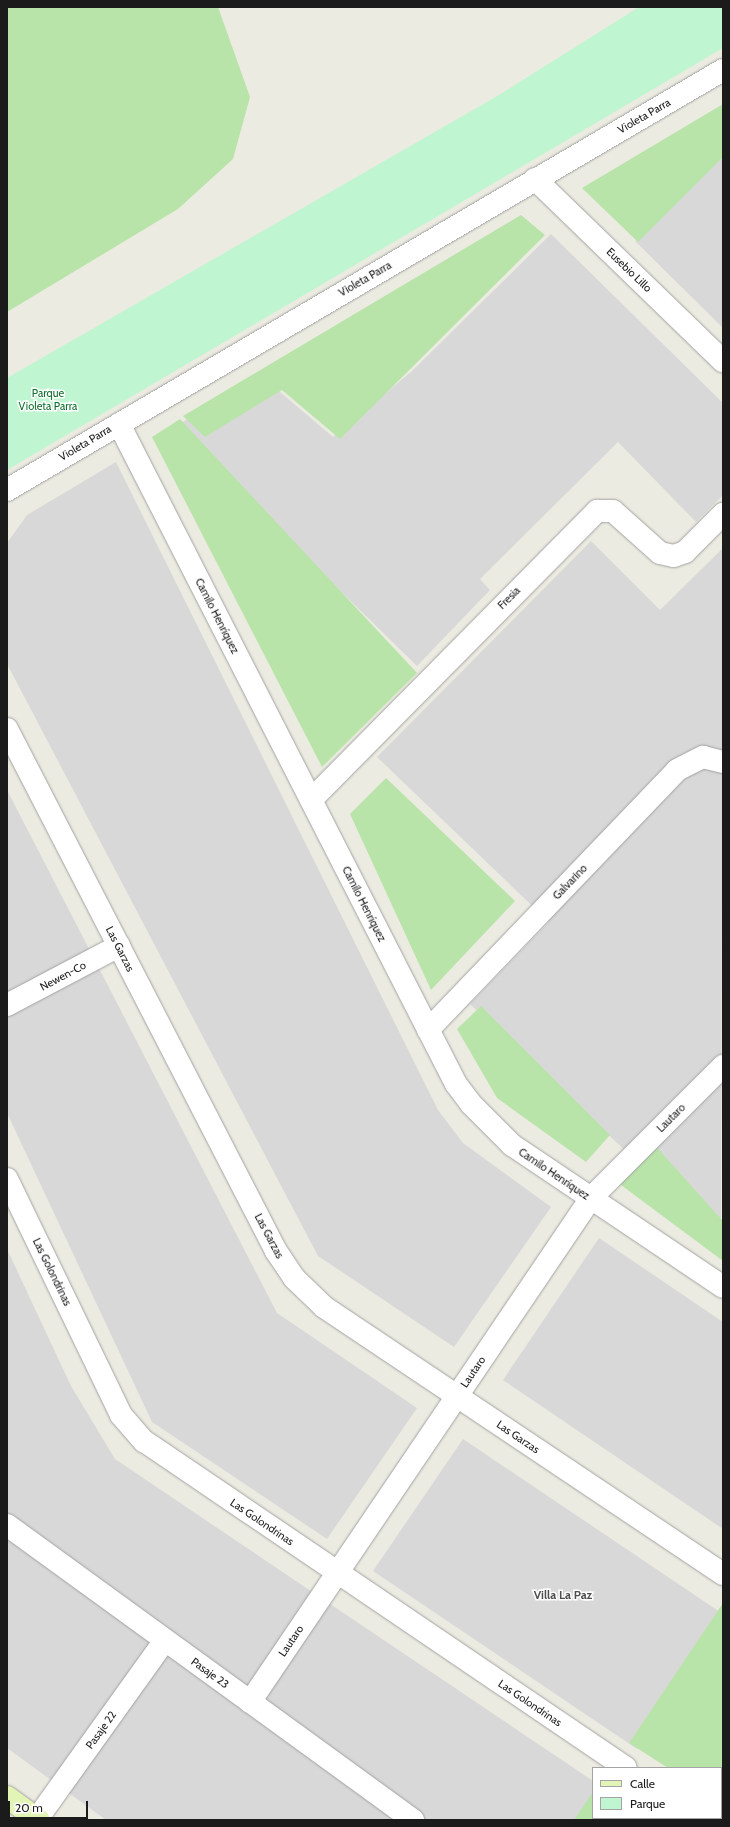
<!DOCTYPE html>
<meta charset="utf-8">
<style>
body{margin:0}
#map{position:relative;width:730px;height:1827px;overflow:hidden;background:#ecebe1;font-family:Cabin,sans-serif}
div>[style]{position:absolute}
.residential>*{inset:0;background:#d9d8d8}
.grass>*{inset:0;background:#b9e4a9}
.park>*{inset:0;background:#bff5d0}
.roads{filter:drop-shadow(0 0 1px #a2a2a2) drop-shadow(0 0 1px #a2a2a2)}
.street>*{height:22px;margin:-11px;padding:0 11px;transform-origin:11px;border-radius:11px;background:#fff}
.secondary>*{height:22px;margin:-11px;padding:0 11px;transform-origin:11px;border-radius:11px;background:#e3f4b7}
span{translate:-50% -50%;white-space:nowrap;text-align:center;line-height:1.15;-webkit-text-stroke:3px #fff;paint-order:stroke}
.street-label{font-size:11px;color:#1b1b1b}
.park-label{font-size:11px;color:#12702f}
.neighbourhood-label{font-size:12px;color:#4e4e4e;font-weight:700}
.frame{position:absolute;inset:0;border:8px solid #1b1b1b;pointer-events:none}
.legend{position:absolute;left:592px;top:1767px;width:130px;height:52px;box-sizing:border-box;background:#fff;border:1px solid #a4a4a4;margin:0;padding:5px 7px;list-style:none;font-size:12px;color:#1b1b1b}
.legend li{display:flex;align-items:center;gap:8px;height:20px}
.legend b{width:20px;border:1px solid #a4a4a4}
.scale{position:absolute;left:8px;top:1801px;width:80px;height:18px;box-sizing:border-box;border:2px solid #1b1b1b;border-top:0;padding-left:5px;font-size:12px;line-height:14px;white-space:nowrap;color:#1b1b1b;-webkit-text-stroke:3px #fff;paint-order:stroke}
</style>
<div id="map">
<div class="residential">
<i style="clip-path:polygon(723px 148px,723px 328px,635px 241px)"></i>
<i style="clip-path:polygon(551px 234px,723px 403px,723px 495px,696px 522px,618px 442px,480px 579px,490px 590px,417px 666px,224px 477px,161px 435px,260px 375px,333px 437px,412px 371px)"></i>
<i style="clip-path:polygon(116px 462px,438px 1110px,463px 1143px,551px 1207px,454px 1347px,318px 1256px,7px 664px,7px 543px,27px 515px)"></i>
<i style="clip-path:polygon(591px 541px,660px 610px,723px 548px,721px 1241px,470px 1004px,549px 922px,377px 757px)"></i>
<i style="clip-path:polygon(7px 790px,277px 1313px,417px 1408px,327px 1539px,152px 1422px,7px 1113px)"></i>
<i style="clip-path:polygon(599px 1238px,723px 1322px,723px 1529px,503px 1380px)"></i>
<i style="clip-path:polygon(7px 1249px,71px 1386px,115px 1459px,593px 1781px,593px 1813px,588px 1820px,106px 1820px,7px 1748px)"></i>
<i style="clip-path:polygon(463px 1439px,723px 1614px,723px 1622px,637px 1749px,373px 1571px)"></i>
</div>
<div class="grass">
<i style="clip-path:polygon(7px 7px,218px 7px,250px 97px,233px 159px,178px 209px,7px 312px)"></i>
<i style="clip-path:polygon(723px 104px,723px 157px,638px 242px,582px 188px)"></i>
<i style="clip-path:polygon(521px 215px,545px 235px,340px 439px,282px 390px,205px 437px,183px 416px)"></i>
<i style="clip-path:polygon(180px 419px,417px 673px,322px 767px,152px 437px)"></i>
<i style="clip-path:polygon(386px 778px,515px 901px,431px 990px,350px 814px)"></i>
<i style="clip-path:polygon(481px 1006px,610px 1135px,586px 1162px,497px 1098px,457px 1029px)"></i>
<i style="clip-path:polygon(652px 1142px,723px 1221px,723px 1261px,617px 1182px)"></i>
<i style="clip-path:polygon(723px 1603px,723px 1804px,721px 1768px,668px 1768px,629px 1743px)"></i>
<i style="clip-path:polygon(593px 1792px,593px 1818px,668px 1820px,574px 1820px)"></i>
</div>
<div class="park">
<i style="clip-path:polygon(639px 7px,723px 7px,723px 48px,7px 470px,7px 378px,499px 95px)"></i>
</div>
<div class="roads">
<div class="street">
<i style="left:535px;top:179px;width:262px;rotate:44.1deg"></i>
<i style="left:119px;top:424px;width:741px;rotate:62.95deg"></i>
<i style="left:456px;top:1084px;width:25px;rotate:53deg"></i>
<i style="left:471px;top:1104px;width:58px;rotate:45deg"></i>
<i style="left:512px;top:1145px;width:254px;rotate:33.9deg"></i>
<i style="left:7px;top:490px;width:830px;rotate:-30.4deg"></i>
<i style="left:7px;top:729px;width:587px;rotate:62.74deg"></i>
<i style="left:276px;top:1251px;width:32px;rotate:56deg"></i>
<i style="left:294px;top:1278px;width:42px;rotate:44deg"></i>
<i style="left:324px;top:1307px;width:480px;rotate:33.8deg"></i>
<i style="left:311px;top:800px;width:407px;rotate:-45.3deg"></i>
<i style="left:597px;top:511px;width:16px"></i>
<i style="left:613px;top:511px;width:63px;rotate:41.8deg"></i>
<i style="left:660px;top:553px;width:14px;rotate:12deg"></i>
<i style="left:674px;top:556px;width:12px;rotate:-20deg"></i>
<i style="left:685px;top:552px;width:54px;rotate:-45deg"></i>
<i style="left:7px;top:1005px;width:127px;rotate:-27.8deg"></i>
<i style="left:428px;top:1030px;width:360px;rotate:-46.2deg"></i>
<i style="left:677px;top:770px;width:29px;rotate:-27deg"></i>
<i style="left:703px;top:757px;width:21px;rotate:14deg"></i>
<i style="left:7px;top:1179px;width:262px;rotate:64.2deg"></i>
<i style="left:121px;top:1415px;width:35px;rotate:49deg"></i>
<i style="left:144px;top:1441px;width:582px;rotate:34.15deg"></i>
<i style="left:7px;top:1525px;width:502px;rotate:36deg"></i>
<i style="left:250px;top:1702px;width:609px;rotate:-55.92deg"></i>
<i style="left:591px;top:1198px;width:187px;rotate:-45deg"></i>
<i style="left:699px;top:1818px;width:4px;rotate:34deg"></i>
<i style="left:37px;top:1819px;width:220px;rotate:-54.4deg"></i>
</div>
<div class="secondary">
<i style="left:7px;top:1797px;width:39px;rotate:36deg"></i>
</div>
</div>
<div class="street-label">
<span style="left:644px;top:116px;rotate:-30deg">Violeta Parra</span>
<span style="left:629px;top:270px;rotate:44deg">Eusebio Lillo</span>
<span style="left:365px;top:279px;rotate:-30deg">Violeta Parra</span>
<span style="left:85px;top:443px;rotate:-31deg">Violeta Parra</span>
<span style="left:509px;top:598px;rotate:-45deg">Fresia</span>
<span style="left:217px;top:616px;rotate:63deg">Camilo Henríquez</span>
<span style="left:570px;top:882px;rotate:-46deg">Galvarino</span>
<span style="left:364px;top:904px;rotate:63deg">Camilo Henríquez</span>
<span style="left:120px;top:949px;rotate:63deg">Las Garzas</span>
<span style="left:63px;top:976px;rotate:-28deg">Newen-Co</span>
<span style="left:671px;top:1118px;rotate:-45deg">Lautaro</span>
<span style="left:554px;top:1174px;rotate:34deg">Camilo Henríquez</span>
<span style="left:269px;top:1236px;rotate:62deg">Las Garzas</span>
<span style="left:52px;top:1272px;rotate:64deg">Las Golondrinas</span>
<span style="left:473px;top:1372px;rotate:-56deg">Lautaro</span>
<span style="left:518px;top:1437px;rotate:34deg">Las Garzas</span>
<span style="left:262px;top:1522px;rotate:34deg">Las Golondrinas</span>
<span style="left:291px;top:1641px;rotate:-56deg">Lautaro</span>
<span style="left:210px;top:1673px;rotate:36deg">Pasaje 23</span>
<span style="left:530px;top:1703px;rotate:34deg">Las Golondrinas</span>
<span style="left:101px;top:1730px;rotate:-54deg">Pasaje 22</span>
</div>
<div class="park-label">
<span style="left:48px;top:400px">Parque<br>Violeta Parra</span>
</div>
<div class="neighbourhood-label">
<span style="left:563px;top:1595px">Villa La Paz</span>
</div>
<div class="frame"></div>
<ul class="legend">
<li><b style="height:5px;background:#e3f4b7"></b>Calle</li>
<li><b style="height:11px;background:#bff5d0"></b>Parque</li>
</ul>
<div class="scale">20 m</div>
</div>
